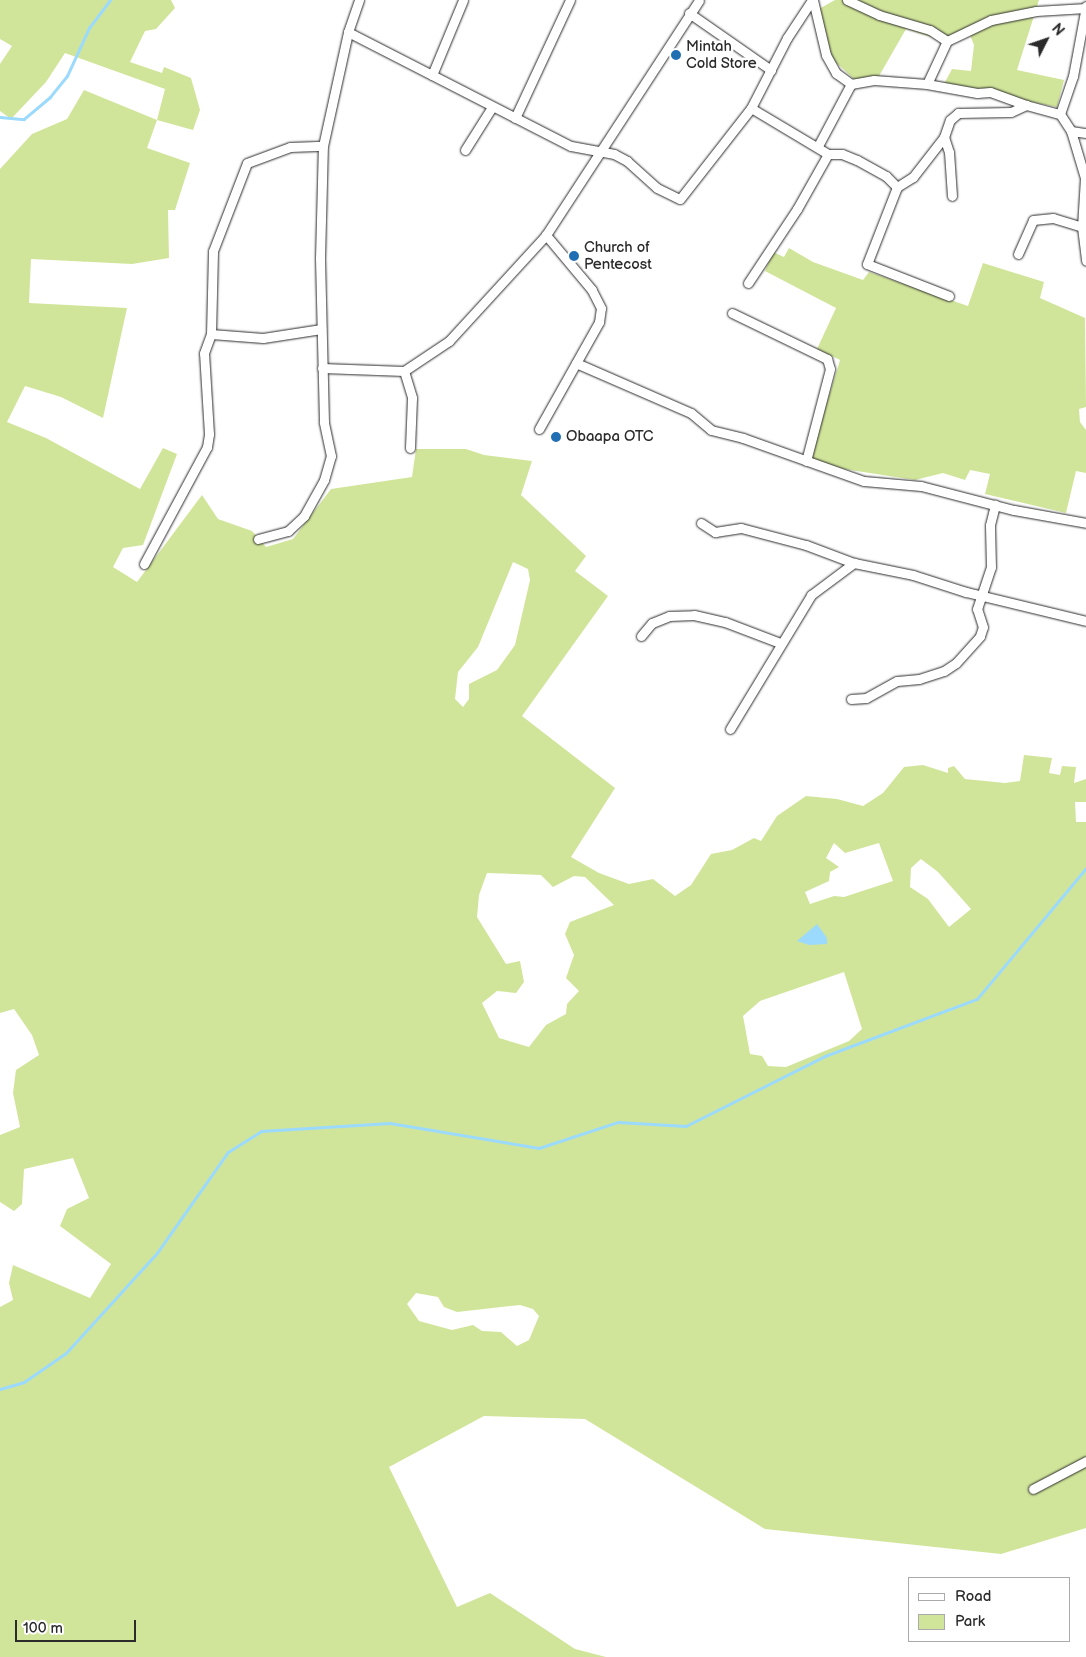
<!DOCTYPE html>
<style>
body{margin:0}
#map{position:relative;width:1086px;height:1657px;overflow:hidden;background:#fff;font-family:"Balsamiq Sans",sans-serif}
div>[style]{position:absolute}
.green>*{inset:0;background:#d1e59a}
.water>*{inset:0;background:#9bdafd}
.stream>*{height:2.5px;margin:-1.25px;padding:0 1.25px;transform-origin:1.25px;border-radius:1.25px;background:#9bdafd}
.roads{filter:drop-shadow(0 0 1px #2b2b2b) drop-shadow(0 0 1px #2b2b2b)}
.street>*{height:9px;margin:-4.5px;padding:0 4.5px;transform-origin:4.5px;border-radius:4.5px;background:#fff}
.dots>*{width:14px;height:14px;translate:-50% -50%;box-sizing:border-box;border:2px solid #fff;border-radius:50%}
span{translate:-50% -50%;white-space:nowrap;text-align:center;line-height:1.15;-webkit-text-stroke:5px #fff;paint-order:stroke}
.poi-label{font-size:15px;color:#2b2b2b}
.left{translate:0 -50%;text-align:left}
.legend{position:absolute;left:908px;top:1577px;width:162px;height:65px;box-sizing:border-box;background:#fff;border:1px solid #aaa;margin:0;padding:6px 9px;list-style:none;font-size:15px;color:#2b2b2b}
.legend li{display:flex;align-items:center;gap:10px;height:25px}
.legend b{width:25px;border:1px solid #aaa}
.north{position:absolute;left:1021px;top:15px;width:50px;height:50px;-webkit-text-stroke:4px #fff;paint-order:stroke;rotate:49deg;font-size:14px;font-weight:700;line-height:20px;text-align:center;color:#2b2b2b}
.north::after{content:'';display:block;margin:auto;width:18px;height:22px;background:#2b2b2b;clip-path:polygon(50% 0,100% 100%,50% 72%,0 100%)}
.scale{position:absolute;left:15px;top:1620px;width:121px;height:22px;box-sizing:border-box;border:2px solid #2b2b2b;border-top:0;padding-left:6px;font-size:15px;line-height:18px;white-space:nowrap;color:#2b2b2b;-webkit-text-stroke:4px #fff;paint-order:stroke}
</style>
<div id="map">
<div class="green">
<i style="clip-path:polygon(evenodd,0 0,171px 0,175px 8px,156px 29px,145px 31px,130px 62px,162px 73px,164px 67px,191px 78px,200px 110px,193px 130px,157px 120px,147px 148px,190px 163px,175px 210px,168px 210px,169px 258px,132px 264px,31px 259px,29px 303px,127px 308px,103px 418px,61px 397px,25px 386px,7px 422px,46px 438px,140px 489px,163px 448px,177px 454px,143px 545px,123px 548px,113px 567px,137px 582px,202px 495px,218px 519px,252px 531px,266px 547px,293px 539px,331px 489px,412px 477px,416px 449px,466px 449px,484px 455px,532px 461px,521px 495px,586px 556px,575px 571px,608px 596px,522px 716px,615px 788px,571px 857px,599px 873px,629px 884px,653px 879px,675px 896px,691px 885px,711px 854px,732px 850px,754px 838px,761px 841px,777px 816px,806px 796px,837px 799px,863px 806px,883px 793px,904px 767px,923px 765px,948px 773px,948px 768px,954px 766px,965px 779px,1005px 783px,1020px 781px,1024px 755px,1052px 758px,1049px 773px,1060px 775px,1062px 766px,1076px 767px,1074px 783px,1086px 779px,1086px 802px,1075px 802px,1076px 822px,1086px 822px,1086px 1528px,1001px 1554px,765px 1529px,585px 1419px,484px 1416px,389px 1467px,457px 1607px,490px 1593px,575px 1649px,606px 1657px,0 1657px,0 1307px,13px 1300px,9px 1283px,13px 1265px,90px 1298px,111px 1264px,60px 1226px,67px 1209px,89px 1198px,73px 1158px,24px 1169px,22px 1204px,14px 1211px,0 1202px,0 1135px,20px 1127px,13px 1093px,16px 1070px,39px 1055px,32px 1035px,14px 1009px,0 1013px,0 169px,32px 134px,67px 119px,84px 90px,157px 120px,165px 89px,65px 53px,46px 82px,11px 119px,0 111px,0 64px,12px 46px,0 39px,0 0,513px 562px,528px 569px,530px 580px,515px 645px,497px 670px,469px 684px,469px 699px,463px 707px,455px 699px,458px 672px,478px 647px,513px 562px,0 0,834px 843px,845px 853px,879px 843px,893px 881px,844px 897px,834px 896px,810px 904px,805px 892px,829px 881px,830px 872px,839px 867px,826px 858px,834px 843px,0 0,921px 859px,938px 872px,971px 909px,949px 927px,928px 899px,910px 887px,911px 868px,921px 859px,0 0,487px 873px,541px 875px,553px 887px,574px 876px,585px 877px,614px 905px,570px 922px,565px 934px,574px 955px,566px 978px,579px 991px,567px 1004px,566px 1014px,546px 1025px,529px 1047px,499px 1038px,482px 1003px,497px 991px,516px 993px,524px 982px,520px 961px,506px 964px,477px 917px,479px 895px,487px 873px,0 0,844px 972px,862px 1029px,849px 1041px,786px 1067px,768px 1066px,762px 1056px,750px 1054px,743px 1016px,760px 1001px,844px 972px,0 0,416px 1293px,438px 1297px,444px 1307px,457px 1312px,520px 1305px,533px 1309px,539px 1316px,529px 1340px,517px 1346px,501px 1332px,482px 1331px,473px 1325px,452px 1330px,419px 1321px,407px 1304px,416px 1293px)"></i>
<i style="clip-path:polygon(835px 0,1039px 0,1017px 70px,1064px 80px,1057px 107px,944px 84px,952px 69px,971px 71px,974px 45px,968px 30px,943px 41px,906px 29px,875px 83px,855px 80px,830px 57px,817px 10px)"></i>
<i style="clip-path:polygon(789px 248px,813px 262px,863px 280px,869px 272px,968px 306px,983px 263px,1044px 282px,1040px 298px,1085px 318px,1086px 407px,1079px 409px,1080px 422px,1086px 430px,1086px 473px,1076px 471px,1066px 513px,985px 494px,990px 474px,970px 470px,965px 480px,943px 473px,915px 480px,844px 469px,810px 458px,840px 360px,817px 349px,836px 308px,765px 271px,773px 252px,784px 257px)"></i>
</div>
<div class="water">
<i style="clip-path:polygon(817px 924px,827px 938px,827px 944px,809px 945px,797px 941px)"></i>
</div>
<div class="stream">
<i style="left:0;top:117px;width:24px;rotate:5deg"></i>
<i style="left:24px;top:119px;width:34px;rotate:-40deg"></i>
<i style="left:50px;top:97px;width:27px;rotate:-51deg"></i>
<i style="left:67px;top:76px;width:53px;rotate:-65.4deg"></i>
<i style="left:89px;top:28px;width:35px;rotate:-53deg"></i>
<i style="left:0;top:1389px;width:25px;rotate:-16deg"></i>
<i style="left:24px;top:1382px;width:51px;rotate:-34.6deg"></i>
<i style="left:66px;top:1353px;width:135px;rotate:-47.7deg"></i>
<i style="left:157px;top:1253px;width:123px;rotate:-54.9deg"></i>
<i style="left:228px;top:1152px;width:39px;rotate:-32deg"></i>
<i style="left:261px;top:1131px;width:129px;rotate:-3.5deg"></i>
<i style="left:390px;top:1123px;width:151px;rotate:9.5deg"></i>
<i style="left:539px;top:1148px;width:83px;rotate:-18.2deg"></i>
<i style="left:618px;top:1122px;width:68px;rotate:3.4deg"></i>
<i style="left:686px;top:1126px;width:156px;rotate:-26.7deg"></i>
<i style="left:825px;top:1056px;width:162px;rotate:-20.6deg"></i>
<i style="left:977px;top:999px;width:170px;rotate:-50.2deg"></i>
</div>
<div class="roads">
<div class="street">
<i style="left:813px;top:0;width:57px;rotate:76.7deg"></i>
<i style="left:826px;top:55px;width:21px;rotate:61deg"></i>
<i style="left:836px;top:73px;width:19px;rotate:36deg"></i>
<i style="left:847px;top:0;width:35px;rotate:25deg"></i>
<i style="left:879px;top:15px;width:53px;rotate:16.4deg"></i>
<i style="left:930px;top:30px;width:20px;rotate:33deg"></i>
<i style="left:1086px;top:6px;width:71px;rotate:100.5deg"></i>
<i style="left:1073px;top:76px;width:40px;rotate:108.9deg"></i>
<i style="left:1060px;top:114px;width:20px;rotate:57deg"></i>
<i style="left:1071px;top:131px;width:49px;rotate:73.4deg"></i>
<i style="left:1085px;top:178px;width:49px;rotate:93.5deg"></i>
<i style="left:1082px;top:227px;width:34px;rotate:83deg"></i>
<i style="left:689px;top:13px;width:100px;rotate:34.8deg"></i>
<i style="left:348px;top:32px;width:250px;rotate:27.1deg"></i>
<i style="left:571px;top:146px;width:44px;rotate:10.5deg"></i>
<i style="left:614px;top:154px;width:15px;rotate:28deg"></i>
<i style="left:627px;top:161px;width:40px;rotate:42deg"></i>
<i style="left:657px;top:188px;width:25px;rotate:26deg"></i>
<i style="left:680px;top:199px;width:115px;rotate:-52deg"></i>
<i style="left:751px;top:108px;width:79px;rotate:-62.8deg"></i>
<i style="left:787px;top:38px;width:45px;rotate:-56.7deg"></i>
<i style="left:432px;top:75px;width:81px;rotate:-67.5deg"></i>
<i style="left:1026px;top:105px;width:38px;rotate:-160deg"></i>
<i style="left:990px;top:92px;width:13px;rotate:176deg"></i>
<i style="left:977px;top:93px;width:51px;rotate:-169.8deg"></i>
<i style="left:927px;top:84px;width:47px;rotate:-65.1deg"></i>
<i style="left:947px;top:41px;width:49px;rotate:-25.5deg"></i>
<i style="left:991px;top:20px;width:46px;rotate:-11.3deg"></i>
<i style="left:1036px;top:11px;width:50px;rotate:-3.4deg"></i>
<i style="left:751px;top:108px;width:90px;rotate:30.9deg"></i>
<i style="left:828px;top:154px;width:14px"></i>
<i style="left:842px;top:154px;width:16px;rotate:22deg"></i>
<i style="left:857px;top:160px;width:33px;rotate:29deg"></i>
<i style="left:886px;top:176px;width:16px;rotate:45deg"></i>
<i style="left:515px;top:118px;width:130px;rotate:-65deg"></i>
<i style="left:1071px;top:131px;width:15px;rotate:8deg"></i>
<i style="left:944px;top:137px;width:16px;rotate:72deg"></i>
<i style="left:949px;top:152px;width:44px;rotate:86.1deg"></i>
<i style="left:818px;top:146px;width:70px;rotate:-62deg"></i>
<i style="left:851px;top:84px;width:23px;rotate:-10deg"></i>
<i style="left:874px;top:80px;width:53px;rotate:4.3deg"></i>
<i style="left:465px;top:150px;width:51px;rotate:-57.9deg"></i>
<i style="left:1018px;top:254px;width:37px;rotate:-66deg"></i>
<i style="left:1033px;top:220px;width:20px;rotate:-6deg"></i>
<i style="left:1053px;top:218px;width:30px;rotate:17deg"></i>
<i style="left:748px;top:283px;width:89px;rotate:-56.5deg"></i>
<i style="left:797px;top:209px;width:63px;rotate:-60.6deg"></i>
<i style="left:949px;top:296px;width:88px;rotate:-158.7deg"></i>
<i style="left:867px;top:264px;width:83px;rotate:-68.7deg"></i>
<i style="left:897px;top:187px;width:19px;rotate:-32deg"></i>
<i style="left:913px;top:177px;width:51px;rotate:-52.2deg"></i>
<i style="left:944px;top:137px;width:18px;rotate:-71deg"></i>
<i style="left:950px;top:120px;width:11px;rotate:-41deg"></i>
<i style="left:958px;top:113px;width:53px;rotate:-1.1deg"></i>
<i style="left:1011px;top:112px;width:17px;rotate:-25deg"></i>
<i style="left:1026px;top:105px;width:35px;rotate:15deg"></i>
<i style="left:732px;top:313px;width:106px;rotate:25.8deg"></i>
<i style="left:827px;top:359px;width:10px;rotate:73deg"></i>
<i style="left:830px;top:369px;width:95px;rotate:104.6deg"></i>
<i style="left:211px;top:334px;width:83px;rotate:-88.6deg"></i>
<i style="left:213px;top:251px;width:94px;rotate:-68.9deg"></i>
<i style="left:247px;top:163px;width:46px;rotate:-20.4deg"></i>
<i style="left:290px;top:147px;width:33px;rotate:-2deg"></i>
<i style="left:576px;top:363px;width:125px;rotate:23.5deg"></i>
<i style="left:691px;top:413px;width:26px;rotate:40deg"></i>
<i style="left:711px;top:430px;width:33px;rotate:14deg"></i>
<i style="left:743px;top:438px;width:128px;rotate:19.6deg"></i>
<i style="left:864px;top:481px;width:57px;rotate:5deg"></i>
<i style="left:921px;top:486px;width:96px;rotate:14.5deg"></i>
<i style="left:1014px;top:510px;width:73px;rotate:10.2deg"></i>
<i style="left:322px;top:368px;width:82px;rotate:2.1deg"></i>
<i style="left:404px;top:371px;width:54px;rotate:-33.7deg"></i>
<i style="left:449px;top:341px;width:144px;rotate:-47.5deg"></i>
<i style="left:546px;top:235px;width:280px;rotate:-56.9deg"></i>
<i style="left:404px;top:371px;width:28px;rotate:73deg"></i>
<i style="left:412px;top:398px;width:50px;rotate:92.3deg"></i>
<i style="left:539px;top:429px;width:123px;rotate:-60.7deg"></i>
<i style="left:599px;top:322px;width:14px;rotate:-82deg"></i>
<i style="left:601px;top:308px;width:20px;rotate:-117deg"></i>
<i style="left:592px;top:290px;width:72px;rotate:-129.9deg"></i>
<i style="left:701px;top:523px;width:17px;rotate:33deg"></i>
<i style="left:715px;top:532px;width:26px;rotate:-9deg"></i>
<i style="left:741px;top:528px;width:67px;rotate:14.7deg"></i>
<i style="left:806px;top:545px;width:51px;rotate:20.6deg"></i>
<i style="left:258px;top:539px;width:31px;rotate:-15deg"></i>
<i style="left:288px;top:531px;width:22px;rotate:-43deg"></i>
<i style="left:304px;top:516px;width:41px;rotate:-60.9deg"></i>
<i style="left:324px;top:480px;width:25px;rotate:-74deg"></i>
<i style="left:331px;top:456px;width:35px;rotate:-102deg"></i>
<i style="left:324px;top:422px;width:164px;rotate:-91.4deg"></i>
<i style="left:320px;top:258px;width:112px;rotate:-88.5deg"></i>
<i style="left:323px;top:146px;width:117px;rotate:-77.6deg"></i>
<i style="left:348px;top:32px;width:34px;rotate:-71deg"></i>
<i style="left:144px;top:564px;width:133px;rotate:-61.7deg"></i>
<i style="left:207px;top:447px;width:13px;rotate:-81deg"></i>
<i style="left:209px;top:434px;width:81px;rotate:-93.5deg"></i>
<i style="left:204px;top:353px;width:20px;rotate:-70deg"></i>
<i style="left:211px;top:334px;width:52px;rotate:4.4deg"></i>
<i style="left:263px;top:338px;width:59px;rotate:-8.8deg"></i>
<i style="left:641px;top:636px;width:17px;rotate:-50deg"></i>
<i style="left:652px;top:623px;width:18px;rotate:-22deg"></i>
<i style="left:669px;top:616px;width:25px;rotate:-2deg"></i>
<i style="left:694px;top:615px;width:32px;rotate:13deg"></i>
<i style="left:725px;top:622px;width:59px;rotate:20.9deg"></i>
<i style="left:851px;top:699px;width:15px;rotate:-4deg"></i>
<i style="left:866px;top:698px;width:35px;rotate:-29deg"></i>
<i style="left:897px;top:681px;width:22px;rotate:-5deg"></i>
<i style="left:919px;top:679px;width:26px;rotate:-18deg"></i>
<i style="left:944px;top:671px;width:14px;rotate:-34deg"></i>
<i style="left:956px;top:663px;width:36px;rotate:-48deg"></i>
<i style="left:980px;top:636px;width:9px;rotate:-72deg"></i>
<i style="left:983px;top:627px;width:19px;rotate:-108deg"></i>
<i style="left:977px;top:609px;width:44px;rotate:-71.6deg"></i>
<i style="left:991px;top:567px;width:42px;rotate:-91.4deg"></i>
<i style="left:990px;top:525px;width:21px;rotate:-76deg"></i>
<i style="left:730px;top:729px;width:157px;rotate:-58.8deg"></i>
<i style="left:811px;top:595px;width:54px;rotate:-36.7deg"></i>
<i style="left:854px;top:563px;width:60px;rotate:11.5deg"></i>
<i style="left:913px;top:575px;width:56px;rotate:17.8deg"></i>
<i style="left:966px;top:592px;width:123px;rotate:13.6deg"></i>
<i style="left:1033px;top:1489px;width:60px;rotate:-27.8deg"></i>
</div>
</div>
<div class="dots">
<i style="left:676px;top:55px;background:#1f6fb2"></i>
<i style="left:574px;top:256px;background:#1f6fb2"></i>
<i style="left:556px;top:437px;background:#1f6fb2"></i>
</div>
<div class="poi-label">
<span class="left" style="left:686px;top:55px">Mintah<br>Cold Store</span>
<span class="left" style="left:584px;top:256px">Church of<br>Pentecost</span>
<span class="left" style="left:566px;top:437px">Obaapa OTC</span>
</div>
<ul class="legend">
<li><b style="height:6px;background:#fff"></b>Road</li>
<li><b style="height:14px;background:#d1e59a"></b>Park</li>
</ul>
<div class="north">N</div>
<div class="scale">100 m</div>
</div>
